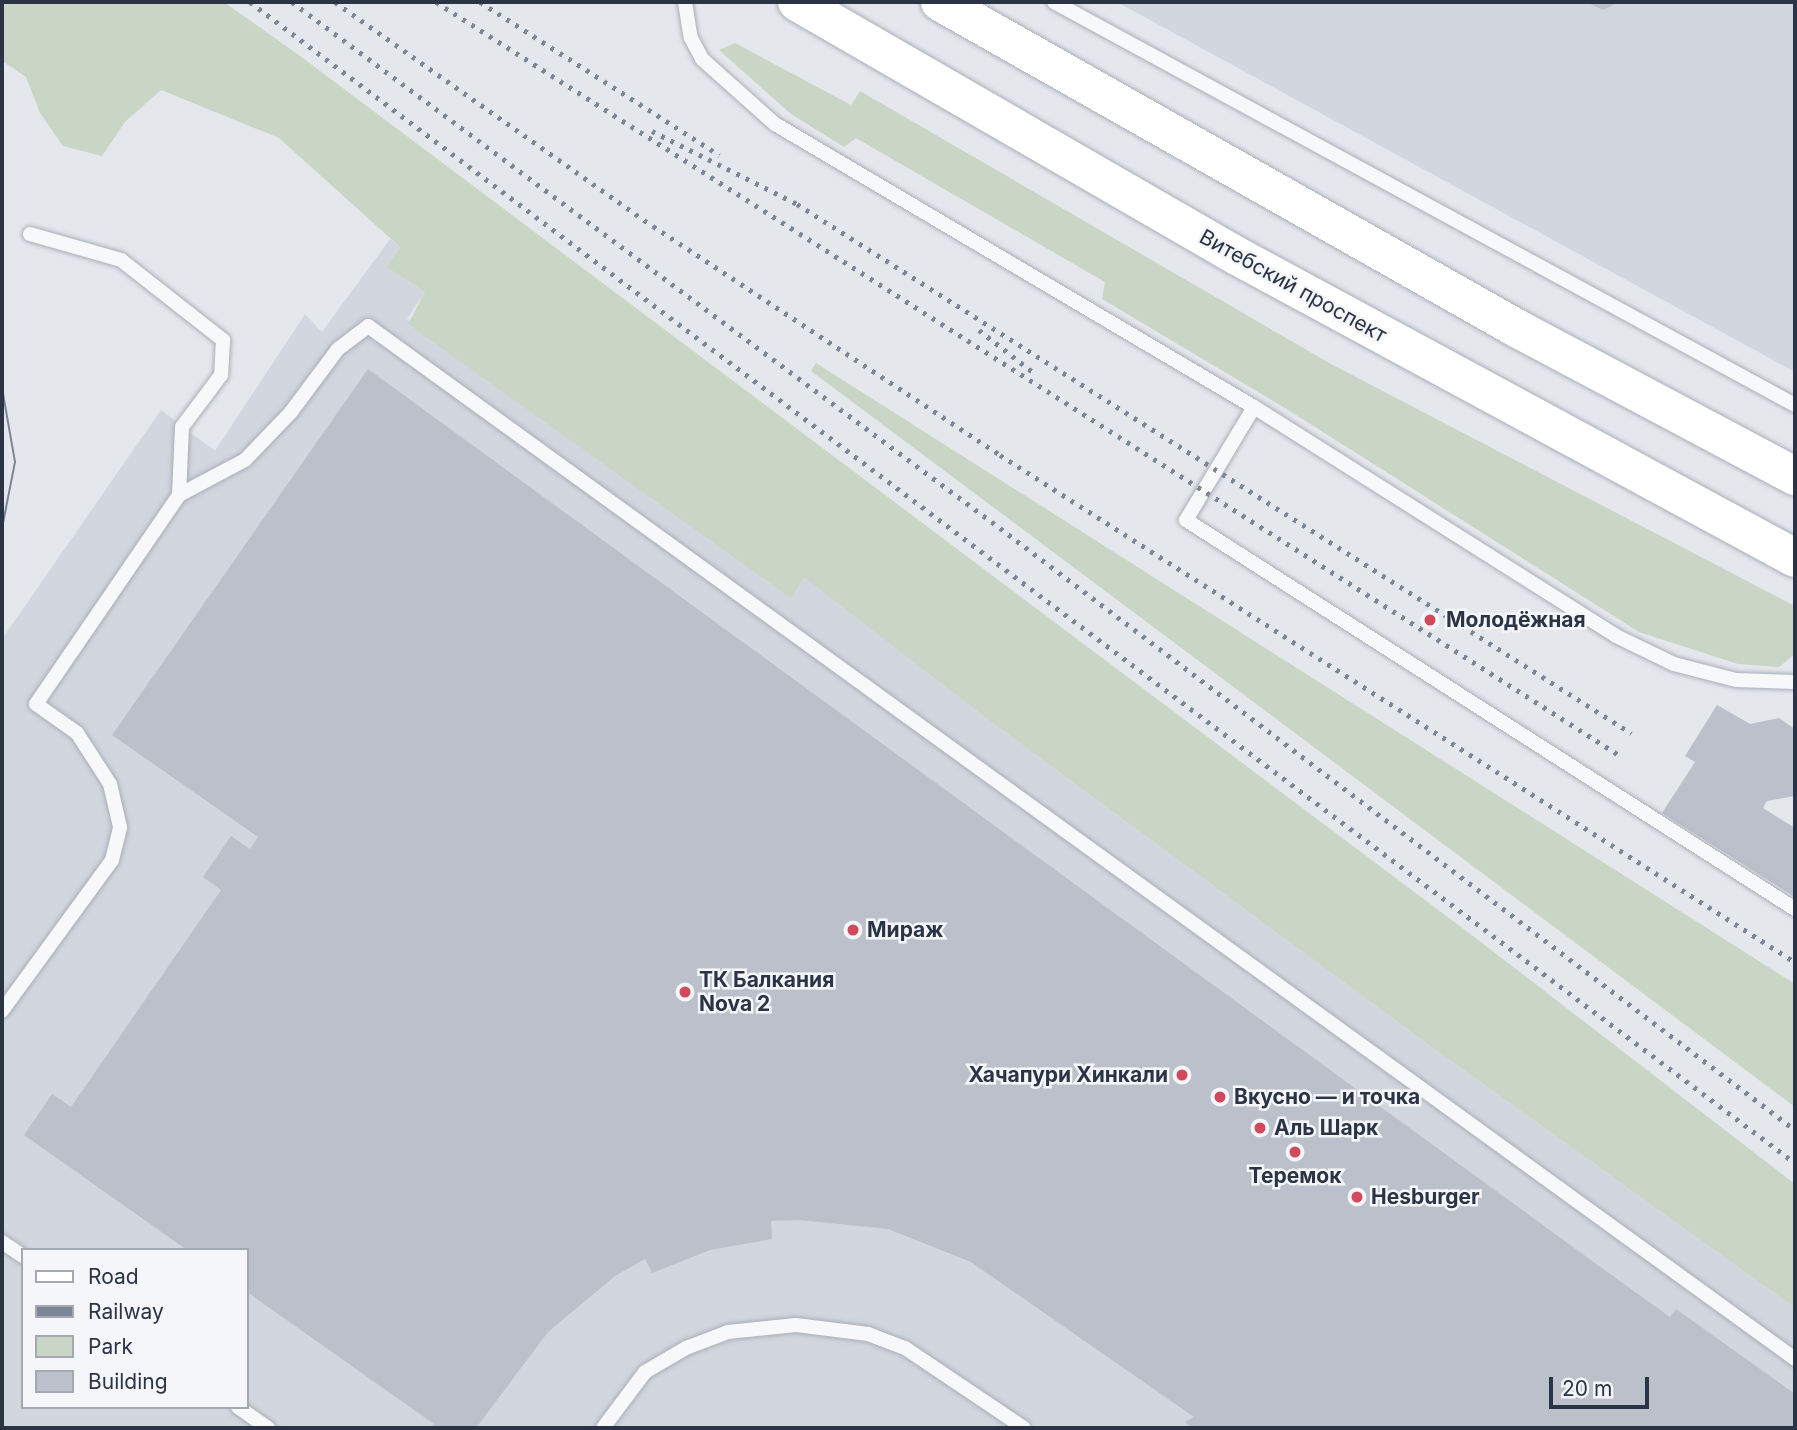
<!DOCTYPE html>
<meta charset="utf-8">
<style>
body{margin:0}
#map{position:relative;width:1797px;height:1430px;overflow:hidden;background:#e4e7ec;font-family:Inter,sans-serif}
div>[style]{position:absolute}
.built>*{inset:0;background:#d2d6de}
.green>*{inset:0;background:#c9d6c5}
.building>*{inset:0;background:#bbc0ca}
.roads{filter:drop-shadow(0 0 2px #a9aeb7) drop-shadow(0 0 2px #a9aeb7)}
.service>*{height:14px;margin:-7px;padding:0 7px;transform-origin:7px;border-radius:7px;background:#f7f8fa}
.primary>*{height:38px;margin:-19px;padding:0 19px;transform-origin:19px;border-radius:19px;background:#fff}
.tram>*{height:2px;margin:-1px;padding:0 1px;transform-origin:1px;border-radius:1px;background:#7d8696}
.rail>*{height:5px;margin-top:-2.5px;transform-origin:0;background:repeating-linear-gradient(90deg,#7d8696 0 3.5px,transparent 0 10.5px)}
.dots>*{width:19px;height:19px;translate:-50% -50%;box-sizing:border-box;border:4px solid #f4f6f9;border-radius:50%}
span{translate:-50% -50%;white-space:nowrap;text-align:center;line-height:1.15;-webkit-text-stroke:5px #f4f6f9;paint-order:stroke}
.street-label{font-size:21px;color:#2b3445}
.poi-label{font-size:21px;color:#2b3445;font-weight:700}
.left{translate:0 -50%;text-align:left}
.right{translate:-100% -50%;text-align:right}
.frame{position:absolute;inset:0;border:4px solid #2b3445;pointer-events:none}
.legend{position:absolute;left:21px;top:1248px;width:228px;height:161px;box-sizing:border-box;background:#f4f6f9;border:2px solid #a4a8b1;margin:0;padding:9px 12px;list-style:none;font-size:21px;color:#2b3445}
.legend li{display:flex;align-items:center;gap:14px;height:35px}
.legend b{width:35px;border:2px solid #a4a8b1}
.scale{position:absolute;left:1549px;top:1377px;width:100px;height:32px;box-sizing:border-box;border:4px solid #2b3445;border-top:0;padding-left:9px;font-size:21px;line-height:24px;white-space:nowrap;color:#2b3445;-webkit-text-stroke:5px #f4f6f9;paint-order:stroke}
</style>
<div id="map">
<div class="built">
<i style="clip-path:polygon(1117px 2px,1795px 2px,1795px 372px)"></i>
<i style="clip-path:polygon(evenodd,390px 239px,400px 247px,386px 267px,425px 292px,407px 319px,791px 597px,804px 576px,986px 718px,1433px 1048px,1795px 1308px,1795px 1428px,2px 1428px,2px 639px,161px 410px,215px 451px,305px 314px,322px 332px,390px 239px,23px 1250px,247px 1250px,247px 1407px,23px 1407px,23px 1250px)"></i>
</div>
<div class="green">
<i style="clip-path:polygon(2px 2px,224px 2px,296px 53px,1473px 936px,1795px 1184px,1795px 1308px,1433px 1048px,986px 718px,804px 577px,791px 598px,408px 324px,425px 292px,386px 267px,400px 247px,279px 138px,161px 90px,125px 122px,102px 156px,63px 146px,40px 113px,26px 77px,2px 61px)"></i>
<i style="clip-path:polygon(735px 43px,851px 105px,860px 91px,1331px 364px,1795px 606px,1795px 654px,1779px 667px,1738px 664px,1639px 632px,1285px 408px,1102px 299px,1105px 282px,856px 138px,844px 147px,791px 114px,719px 50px)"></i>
<i style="clip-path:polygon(816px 363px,1795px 984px,1795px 1107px,811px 371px)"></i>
</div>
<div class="building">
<i style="clip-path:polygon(1586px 2px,1619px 2px,1603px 10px)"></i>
<i style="clip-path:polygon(368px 369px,1599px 1266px,1670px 1317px,1676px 1309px,1795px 1394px,1795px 1428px,1193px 1428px,1185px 1422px,1194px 1417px,971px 1262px,888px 1229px,799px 1220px,771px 1221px,772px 1239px,710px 1250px,652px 1273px,645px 1259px,615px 1276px,548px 1332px,476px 1428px,431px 1428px,434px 1424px,247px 1292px,247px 1250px,187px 1250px,24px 1135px,52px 1094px,71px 1107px,221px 890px,203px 877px,231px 836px,250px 849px,258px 837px,112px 735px)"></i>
<i style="clip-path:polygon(1717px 705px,1750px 724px,1779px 718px,1795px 729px,1795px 796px,1767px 801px,1763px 808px,1795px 828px,1795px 897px,1662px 813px,1695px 762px,1685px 756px)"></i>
</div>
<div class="roads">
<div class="service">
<i style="left:685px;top:2px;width:36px;rotate:81deg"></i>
<i style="left:691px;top:38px;width:24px;rotate:62deg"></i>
<i style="left:702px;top:59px;width:98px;rotate:41.7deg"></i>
<i style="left:775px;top:124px;width:556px;rotate:30.58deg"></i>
<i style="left:1254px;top:407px;width:428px;rotate:32.3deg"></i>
<i style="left:1616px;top:636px;width:64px;rotate:25.8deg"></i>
<i style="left:1674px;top:664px;width:64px;rotate:14.5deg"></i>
<i style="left:1736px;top:680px;width:59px;rotate:1.9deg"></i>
<i style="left:1054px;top:2px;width:843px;rotate:28.54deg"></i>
<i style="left:30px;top:234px;width:95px;rotate:15.9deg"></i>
<i style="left:121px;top:260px;width:130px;rotate:38.1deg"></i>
<i style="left:223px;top:340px;width:35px;rotate:93deg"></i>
<i style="left:221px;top:375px;width:65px;rotate:126.9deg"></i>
<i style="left:182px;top:427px;width:68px;rotate:92.5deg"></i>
<i style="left:1254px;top:407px;width:132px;rotate:121deg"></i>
<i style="left:1186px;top:520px;width:723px;rotate:32.57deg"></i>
<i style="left:2px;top:1011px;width:187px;rotate:-53.9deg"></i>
<i style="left:112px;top:860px;width:34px;rotate:-76deg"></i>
<i style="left:120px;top:827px;width:44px;rotate:-103.1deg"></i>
<i style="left:110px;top:784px;width:61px;rotate:-122.9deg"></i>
<i style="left:77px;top:733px;width:50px;rotate:-144.7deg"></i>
<i style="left:36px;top:704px;width:253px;rotate:-55.6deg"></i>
<i style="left:179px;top:495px;width:75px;rotate:-27.9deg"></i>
<i style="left:245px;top:460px;width:66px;rotate:-46.2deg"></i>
<i style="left:291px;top:412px;width:79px;rotate:-53.3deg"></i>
<i style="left:338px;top:349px;width:38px;rotate:-37deg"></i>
<i style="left:368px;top:326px;width:1762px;rotate:35.9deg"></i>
<i style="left:2px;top:1242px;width:25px;rotate:34deg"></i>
<i style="left:238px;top:1407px;width:37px;rotate:35deg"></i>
<i style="left:603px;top:1428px;width:70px;rotate:-53.1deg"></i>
<i style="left:645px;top:1372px;width:48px;rotate:-30.3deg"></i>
<i style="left:686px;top:1348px;width:45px;rotate:-20.9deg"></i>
<i style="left:728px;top:1332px;width:68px;rotate:-5.9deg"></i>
<i style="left:796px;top:1325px;width:73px;rotate:7.1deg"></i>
<i style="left:868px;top:1334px;width:40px;rotate:21deg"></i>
<i style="left:905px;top:1348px;width:143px;rotate:33.9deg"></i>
</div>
<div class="primary">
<i style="left:797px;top:2px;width:508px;rotate:30deg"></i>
<i style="left:1237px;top:256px;width:634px;rotate:28.42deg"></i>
<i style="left:940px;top:2px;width:664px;rotate:29.5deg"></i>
<i style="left:1518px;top:329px;width:314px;rotate:28deg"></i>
</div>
</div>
<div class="tram">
<i style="left:2px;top:388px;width:75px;rotate:80deg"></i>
<i style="left:15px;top:462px;width:67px;rotate:101.1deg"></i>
</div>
<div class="rail">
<i style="left:250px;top:2px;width:1933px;rotate:36.92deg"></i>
<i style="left:292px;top:2px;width:882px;rotate:36.61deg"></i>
<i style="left:1000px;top:528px;width:997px;rotate:37.13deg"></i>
<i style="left:335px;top:2px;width:389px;rotate:35.2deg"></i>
<i style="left:653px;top:226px;width:416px;rotate:33.4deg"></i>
<i style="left:1000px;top:455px;width:943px;rotate:32.53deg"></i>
<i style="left:436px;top:2px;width:1402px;rotate:32.48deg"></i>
<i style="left:480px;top:2px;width:284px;rotate:32.6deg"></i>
<i style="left:652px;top:131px;width:162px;rotate:26.7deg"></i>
<i style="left:797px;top:204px;width:988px;rotate:32.39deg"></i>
<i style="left:979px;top:330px;width:70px;rotate:38deg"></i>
</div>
<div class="dots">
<i style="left:1430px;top:620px;background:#d1495b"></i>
<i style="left:853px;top:930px;background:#d1495b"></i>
<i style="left:685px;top:992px;background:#d1495b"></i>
<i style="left:1182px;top:1075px;background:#d1495b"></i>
<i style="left:1220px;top:1097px;background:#d1495b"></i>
<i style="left:1260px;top:1128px;background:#d1495b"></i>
<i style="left:1295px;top:1152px;background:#d1495b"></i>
<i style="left:1357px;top:1197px;background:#d1495b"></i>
</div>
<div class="street-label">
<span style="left:1293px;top:286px;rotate:29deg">Витебский проспект</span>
</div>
<div class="poi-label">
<span class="left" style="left:1446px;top:620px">Молодёжная</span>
<span class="left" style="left:867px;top:930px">Мираж</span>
<span class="left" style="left:699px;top:992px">ТК Балкания<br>Nova 2</span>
<span class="right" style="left:1168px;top:1075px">Хачапури Хинкали</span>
<span class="left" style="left:1234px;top:1097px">Вкусно — и точка</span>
<span class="left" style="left:1274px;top:1128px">Аль Шарк</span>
<span style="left:1295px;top:1176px">Теремок</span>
<span class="left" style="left:1371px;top:1197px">Hesburger</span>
</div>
<div class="frame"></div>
<ul class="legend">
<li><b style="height:9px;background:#fff"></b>Road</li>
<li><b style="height:9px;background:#7d8696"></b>Railway</li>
<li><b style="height:19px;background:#c9d6c5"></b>Park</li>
<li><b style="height:19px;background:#bbc0ca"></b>Building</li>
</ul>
<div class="scale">20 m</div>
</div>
